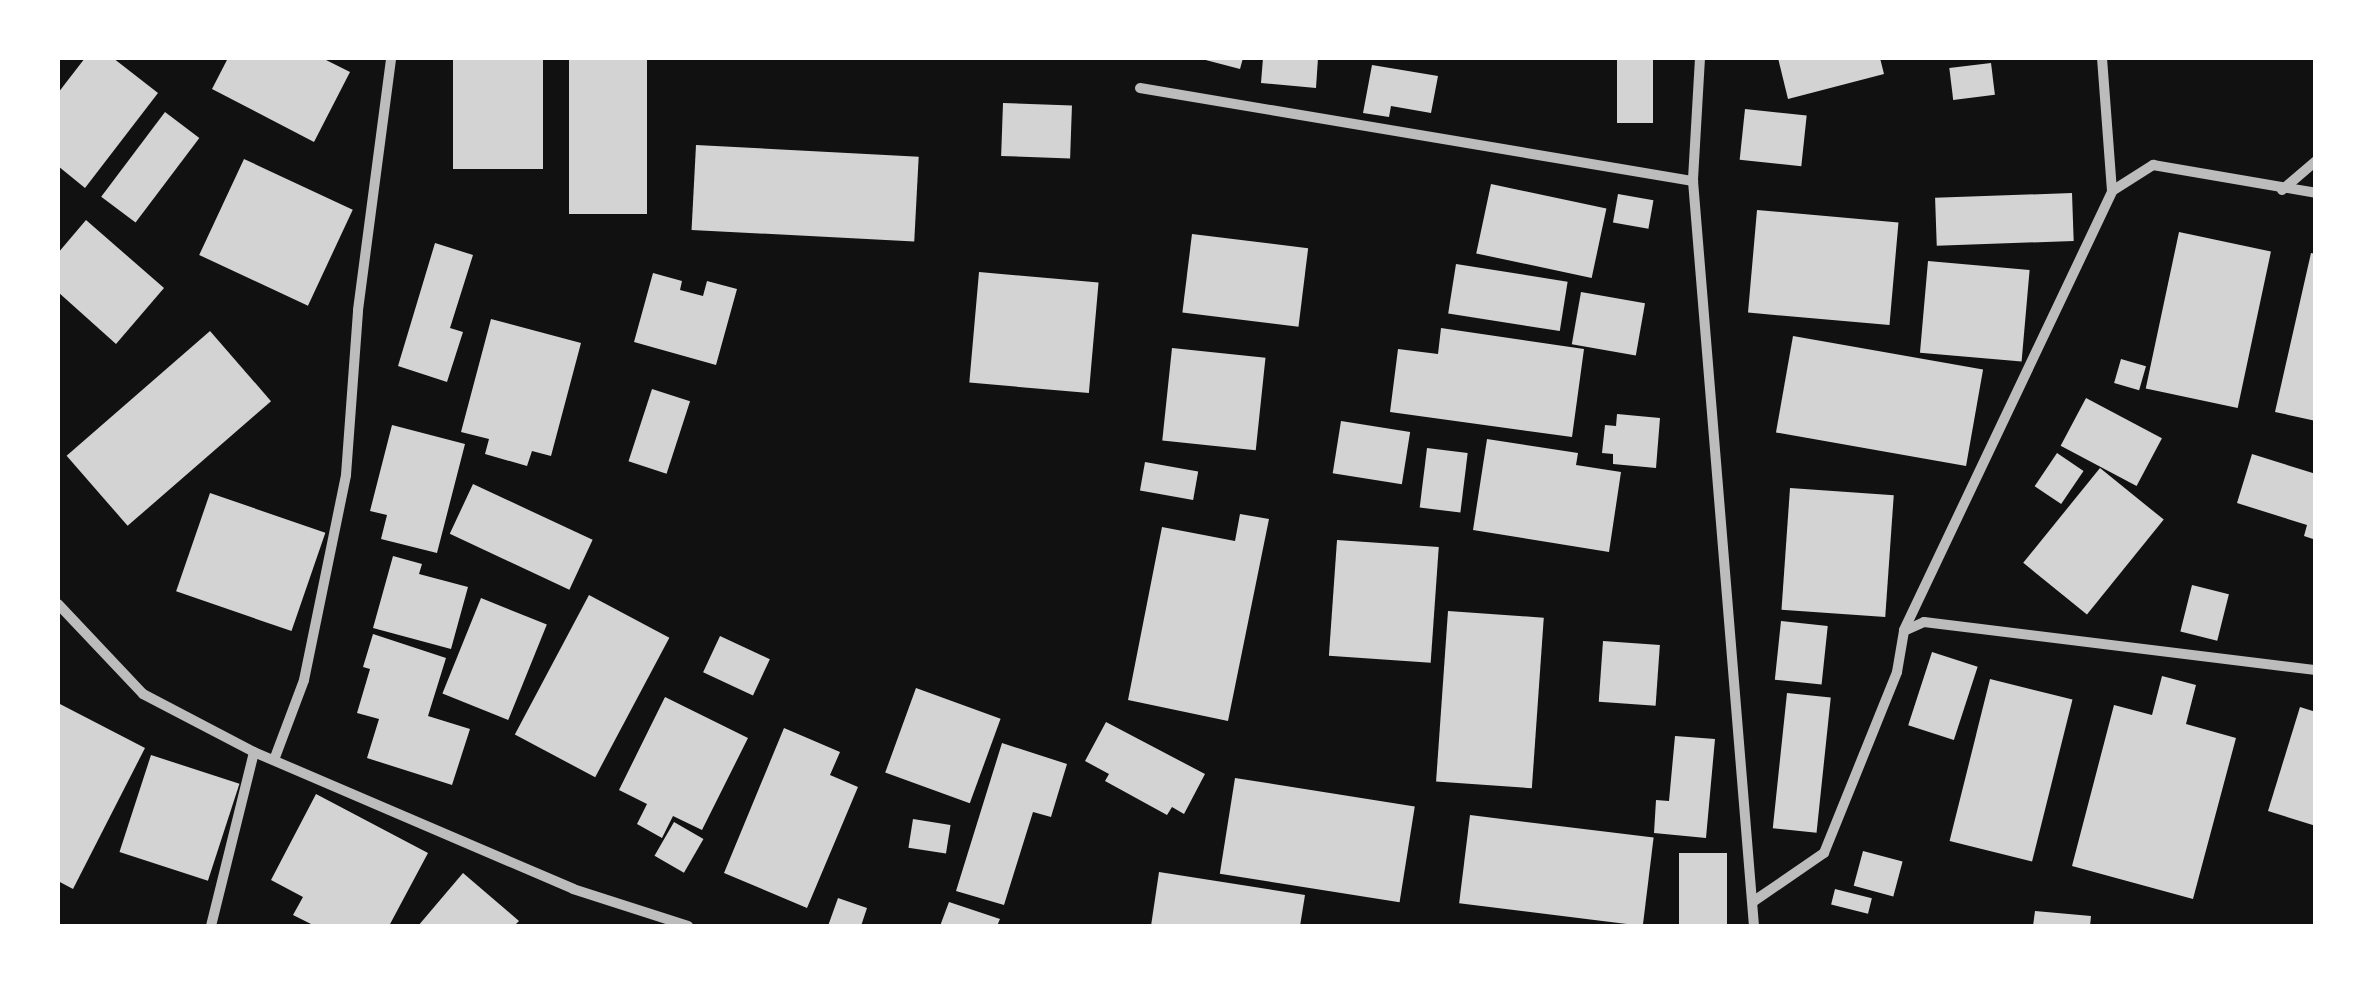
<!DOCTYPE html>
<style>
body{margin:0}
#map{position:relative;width:2373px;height:984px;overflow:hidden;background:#111;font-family:"Titillium Web",sans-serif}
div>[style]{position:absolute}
.building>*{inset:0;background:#d3d3d3;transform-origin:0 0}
.minor>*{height:10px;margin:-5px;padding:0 5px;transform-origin:5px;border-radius:5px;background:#bcbcbc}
span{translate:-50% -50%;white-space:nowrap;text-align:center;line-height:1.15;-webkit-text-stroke:8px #fff;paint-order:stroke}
.frame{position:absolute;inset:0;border:60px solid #fff;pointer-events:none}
</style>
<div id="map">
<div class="building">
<i style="clip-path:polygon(85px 58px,113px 58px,158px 93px,85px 188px,58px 166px,58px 93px)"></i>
<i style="clip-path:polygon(228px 58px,322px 58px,350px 72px,314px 142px,212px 89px)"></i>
<i style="left:453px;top:58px;width:90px;height:111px"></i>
<i style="left:569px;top:58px;width:78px;height:156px"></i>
<i style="clip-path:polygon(1198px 58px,1243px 58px,1240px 69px)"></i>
<i style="clip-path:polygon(1263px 58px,1318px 58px,1316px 88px,1261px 83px)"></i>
<i style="left:1617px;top:58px;width:36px;height:65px"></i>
<i style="clip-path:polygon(1778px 58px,1880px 58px,1884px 74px,1788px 99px)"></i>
<i style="left:1991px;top:63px;width:32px;height:42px;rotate:83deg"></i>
<i style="clip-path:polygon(1372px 65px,1438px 76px,1431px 113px,1391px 106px,1389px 117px,1363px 113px)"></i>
<i style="left:1003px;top:103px;width:69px;height:53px;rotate:2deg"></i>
<i style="left:1745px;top:109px;width:62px;height:51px;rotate:6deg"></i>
<i style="left:165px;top:112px;width:43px;height:106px;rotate:37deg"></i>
<i style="left:696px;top:145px;width:223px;height:85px;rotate:3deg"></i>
<i style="left:244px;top:159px;width:120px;height:106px;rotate:25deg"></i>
<i style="left:1491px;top:184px;width:118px;height:71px;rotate:12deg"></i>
<i style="left:2072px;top:193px;width:48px;height:137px;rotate:88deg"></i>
<i style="left:1618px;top:194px;width:36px;height:29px;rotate:10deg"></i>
<i style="left:1757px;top:210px;width:142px;height:103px;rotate:5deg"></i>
<i style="clip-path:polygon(86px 220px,164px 288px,116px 344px,58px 292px,58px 253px)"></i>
<i style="left:2179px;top:232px;width:94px;height:160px;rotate:12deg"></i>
<i style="left:1192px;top:234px;width:117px;height:79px;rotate:7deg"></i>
<i style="clip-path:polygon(435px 243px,473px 255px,450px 328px,463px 332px,447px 382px,398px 366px)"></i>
<i style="clip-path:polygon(2311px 253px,2316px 254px,2316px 421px,2275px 412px)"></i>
<i style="left:1928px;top:261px;width:102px;height:92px;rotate:5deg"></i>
<i style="left:1456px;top:264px;width:113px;height:50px;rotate:9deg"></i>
<i style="left:979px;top:272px;width:120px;height:111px;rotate:5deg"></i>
<i style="clip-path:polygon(653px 273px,682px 281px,680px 290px,703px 296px,707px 281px,737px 289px,716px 365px,634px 342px)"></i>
<i style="left:1581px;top:292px;width:65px;height:53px;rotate:10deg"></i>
<i style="clip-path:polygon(491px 319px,581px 343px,551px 456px,532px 451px,527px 466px,485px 454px,489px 439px,461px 432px)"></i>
<i style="clip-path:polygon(1441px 328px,1584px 349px,1572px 437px,1390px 412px,1398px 349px,1438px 354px)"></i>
<i style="left:210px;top:331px;width:93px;height:190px;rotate:49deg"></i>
<i style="left:1793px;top:336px;width:193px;height:98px;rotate:10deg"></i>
<i style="left:1172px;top:348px;width:94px;height:93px;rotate:6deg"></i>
<i style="left:2121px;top:359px;width:26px;height:25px;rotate:16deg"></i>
<i style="left:652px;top:389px;width:40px;height:76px;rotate:18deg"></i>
<i style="left:2086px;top:398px;width:86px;height:54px;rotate:28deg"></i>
<i style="clip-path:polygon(1617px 414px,1660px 418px,1656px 468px,1613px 464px,1613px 454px,1602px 453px,1605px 425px,1616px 426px)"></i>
<i style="left:1341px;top:421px;width:70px;height:53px;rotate:9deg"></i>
<i style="clip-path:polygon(392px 425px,465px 444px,437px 553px,381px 539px,387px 515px,370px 511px)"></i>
<i style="clip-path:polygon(1487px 439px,1578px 453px,1576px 465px,1621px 472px,1609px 552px,1473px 530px)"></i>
<i style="left:1427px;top:448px;width:41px;height:60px;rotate:7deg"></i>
<i style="left:2057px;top:453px;width:32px;height:40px;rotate:34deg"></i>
<i style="clip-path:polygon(2252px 454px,2316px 474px,2316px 540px,2304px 536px,2307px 525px,2237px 503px)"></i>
<i style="left:1145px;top:462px;width:54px;height:29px;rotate:10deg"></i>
<i style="left:2100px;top:468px;width:82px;height:122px;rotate:39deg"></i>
<i style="left:473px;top:484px;width:132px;height:55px;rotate:25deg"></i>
<i style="left:1790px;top:488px;width:104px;height:122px;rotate:4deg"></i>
<i style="left:210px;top:493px;width:122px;height:104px;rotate:19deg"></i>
<i style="clip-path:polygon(1240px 514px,1269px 519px,1228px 721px,1128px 700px,1162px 527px,1235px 541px)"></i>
<i style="left:1337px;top:540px;width:102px;height:116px;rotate:4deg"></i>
<i style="clip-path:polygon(393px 556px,422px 564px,419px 574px,468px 587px,451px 649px,373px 628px)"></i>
<i style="left:2192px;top:585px;width:38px;height:48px;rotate:14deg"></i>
<i style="left:589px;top:595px;width:91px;height:158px;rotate:28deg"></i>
<i style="left:481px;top:598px;width:71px;height:103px;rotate:22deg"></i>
<i style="left:1448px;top:611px;width:96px;height:171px;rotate:4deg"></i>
<i style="left:1781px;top:621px;width:47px;height:59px;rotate:6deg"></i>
<i style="clip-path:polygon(373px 634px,446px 658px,428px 716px,470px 729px,452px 785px,367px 758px,379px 719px,357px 713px,370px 669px,363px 667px)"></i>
<i style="left:720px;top:636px;width:55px;height:40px;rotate:25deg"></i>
<i style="left:1603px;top:641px;width:57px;height:61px;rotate:4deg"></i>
<i style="left:1932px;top:652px;width:48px;height:77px;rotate:18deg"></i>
<i style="clip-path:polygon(2162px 676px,2196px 685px,2186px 724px,2236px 738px,2193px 899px,2072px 866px,2114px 705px,2152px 715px)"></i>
<i style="left:1990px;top:679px;width:85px;height:167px;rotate:14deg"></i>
<i style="left:916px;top:688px;width:90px;height:90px;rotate:20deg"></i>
<i style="left:1787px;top:693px;width:44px;height:136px;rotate:6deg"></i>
<i style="clip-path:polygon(665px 697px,748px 738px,702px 830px,673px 816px,662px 838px,637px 824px,647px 804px,619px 790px)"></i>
<i style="clip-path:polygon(58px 703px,145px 748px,73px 889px,58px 881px)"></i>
<i style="clip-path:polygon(2300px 707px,2316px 712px,2316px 826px,2268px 811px)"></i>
<i style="clip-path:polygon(1106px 722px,1205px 774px,1184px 814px,1172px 807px,1167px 815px,1105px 781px,1109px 774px,1085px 761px)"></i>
<i style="clip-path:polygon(784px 728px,840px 752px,830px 775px,858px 787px,807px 908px,724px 873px)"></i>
<i style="clip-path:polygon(1675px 736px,1715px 739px,1706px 838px,1654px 833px,1656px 800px,1669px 801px)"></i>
<i style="clip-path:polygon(1002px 743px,1067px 764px,1051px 817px,1033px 812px,1004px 905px,956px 891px)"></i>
<i style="left:151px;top:755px;width:93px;height:102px;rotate:18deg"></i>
<i style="left:1235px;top:778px;width:182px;height:97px;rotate:9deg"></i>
<i style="clip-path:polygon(316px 794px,428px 853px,389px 926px,315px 926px,293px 915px,303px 897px,271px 880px)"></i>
<i style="left:1470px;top:815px;width:185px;height:89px;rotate:7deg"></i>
<i style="left:913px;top:819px;width:38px;height:29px;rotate:9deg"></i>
<i style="left:674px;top:822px;width:34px;height:39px;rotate:30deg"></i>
<i style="left:1863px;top:851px;width:41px;height:36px;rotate:15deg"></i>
<i style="left:1679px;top:853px;width:48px;height:73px"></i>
<i style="clip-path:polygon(1159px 872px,1305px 895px,1300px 926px,1151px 926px)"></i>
<i style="clip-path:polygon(463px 873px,519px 921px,514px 926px,418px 926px)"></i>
<i style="left:1835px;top:889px;width:38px;height:16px;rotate:14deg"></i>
<i style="clip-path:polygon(838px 898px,867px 908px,861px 926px,828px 926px)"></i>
<i style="clip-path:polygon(949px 902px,1000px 919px,997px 926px,940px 926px)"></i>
<i style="clip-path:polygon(2035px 911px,2091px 916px,2090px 926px,2033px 926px)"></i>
</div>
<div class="minor">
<i style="left:1700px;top:58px;width:123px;rotate:93.3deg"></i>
<i style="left:1693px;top:181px;width:747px;rotate:85.32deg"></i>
<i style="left:2102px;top:58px;width:133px;rotate:85.7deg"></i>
<i style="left:1140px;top:88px;width:561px;rotate:9.55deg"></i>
<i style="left:2282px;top:190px;width:45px;rotate:-40.5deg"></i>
<i style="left:58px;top:604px;width:124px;rotate:46.6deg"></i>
<i style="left:143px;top:694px;width:125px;rotate:27.6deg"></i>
<i style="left:254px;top:752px;width:347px;rotate:23.2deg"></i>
<i style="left:573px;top:889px;width:121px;rotate:17.8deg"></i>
<i style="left:1904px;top:630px;width:486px;rotate:-64.6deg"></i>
<i style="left:2112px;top:191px;width:49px;rotate:-32.4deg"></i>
<i style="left:2153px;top:165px;width:165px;rotate:9.7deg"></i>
<i style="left:274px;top:760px;width:85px;rotate:-69.4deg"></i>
<i style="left:304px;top:680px;width:209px;rotate:-78.4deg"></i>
<i style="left:346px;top:475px;width:165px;rotate:-85.8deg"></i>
<i style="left:358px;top:310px;width:254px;rotate:-82.5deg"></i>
<i style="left:1754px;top:901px;width:85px;rotate:-34.4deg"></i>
<i style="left:1824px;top:853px;width:195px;rotate:-68deg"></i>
<i style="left:1897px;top:672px;width:42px;rotate:-80.3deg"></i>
<i style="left:1904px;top:631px;width:22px;rotate:-24deg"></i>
<i style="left:1924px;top:622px;width:395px;rotate:7deg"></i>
<i style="left:211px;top:926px;width:179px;rotate:-76.1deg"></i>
</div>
<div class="frame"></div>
</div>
